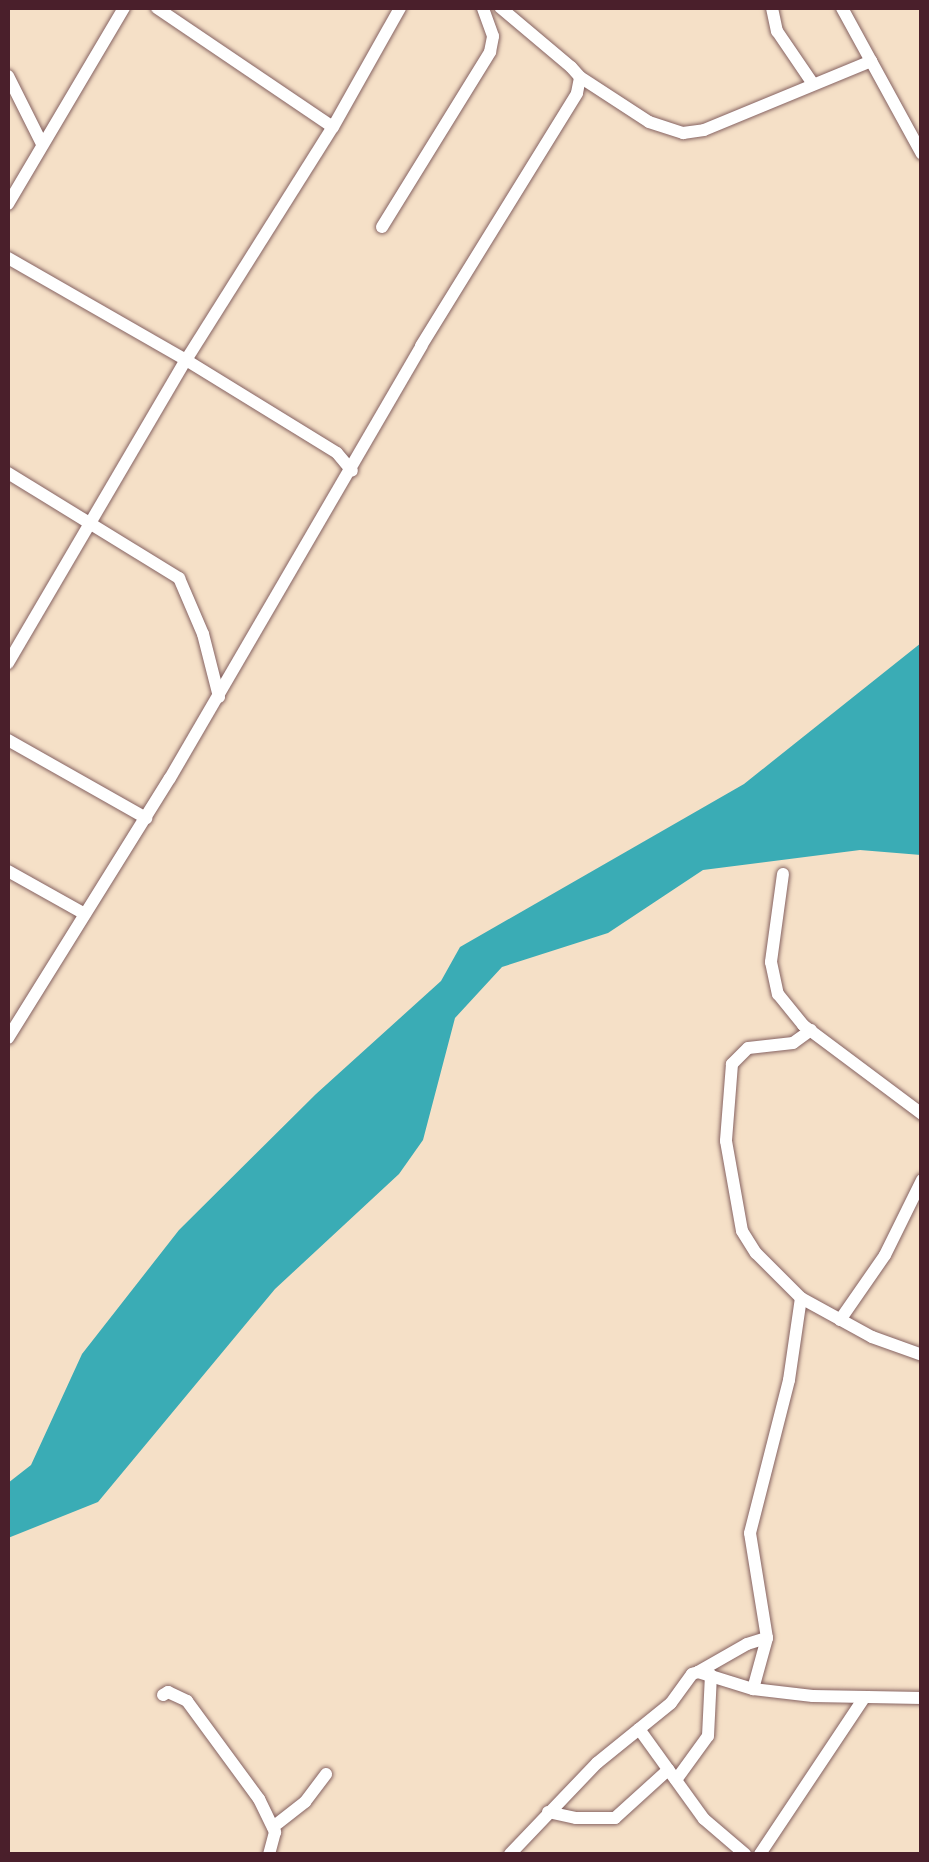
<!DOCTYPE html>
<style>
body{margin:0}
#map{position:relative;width:929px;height:1862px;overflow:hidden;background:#f5e0c7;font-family:Itim,sans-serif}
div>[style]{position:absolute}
.water>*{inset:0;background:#3aacb5}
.roads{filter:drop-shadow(0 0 2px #866362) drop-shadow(0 0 2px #866362)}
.minor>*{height:12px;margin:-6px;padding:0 6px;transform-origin:6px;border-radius:6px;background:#fff}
span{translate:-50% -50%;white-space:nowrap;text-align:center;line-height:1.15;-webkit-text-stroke:8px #fbf7ec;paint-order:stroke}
.frame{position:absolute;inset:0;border:10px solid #4a1f2b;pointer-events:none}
</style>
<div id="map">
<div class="water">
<i style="clip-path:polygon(921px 643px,921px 855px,860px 850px,703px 870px,608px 933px,502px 967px,455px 1018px,423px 1140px,399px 1174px,275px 1289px,98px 1502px,8px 1538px,8px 1483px,31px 1465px,82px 1354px,179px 1230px,316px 1094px,441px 981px,460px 947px,744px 784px)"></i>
</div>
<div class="roads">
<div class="minor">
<i style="left:157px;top:8px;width:212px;rotate:34.1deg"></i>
<i style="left:772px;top:8px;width:24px;rotate:78deg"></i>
<i style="left:777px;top:31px;width:64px;rotate:55.8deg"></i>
<i style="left:842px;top:8px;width:166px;rotate:61.3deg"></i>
<i style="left:8px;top:76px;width:76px;rotate:63.4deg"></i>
<i style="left:580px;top:77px;width:82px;rotate:33.1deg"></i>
<i style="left:649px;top:122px;width:36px;rotate:18deg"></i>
<i style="left:683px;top:133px;width:21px;rotate:-8deg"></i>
<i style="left:704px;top:130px;width:181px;rotate:-22.4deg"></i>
<i style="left:8px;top:204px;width:228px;rotate:-59.4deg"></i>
<i style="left:382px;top:227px;width:206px;rotate:-58.3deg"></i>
<i style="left:490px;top:52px;width:16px;rotate:-79deg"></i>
<i style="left:493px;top:36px;width:30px;rotate:-110deg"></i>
<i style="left:8px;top:258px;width:205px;rotate:29.8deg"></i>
<i style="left:186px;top:360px;width:177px;rotate:31.6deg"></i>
<i style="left:337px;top:453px;width:23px;rotate:50deg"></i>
<i style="left:8px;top:473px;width:201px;rotate:31.6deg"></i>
<i style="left:179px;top:578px;width:61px;rotate:66.8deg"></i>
<i style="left:203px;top:634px;width:65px;rotate:75.7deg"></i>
<i style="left:8px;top:663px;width:351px;rotate:-59.6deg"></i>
<i style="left:186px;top:360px;width:275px;rotate:-57.8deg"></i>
<i style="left:333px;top:127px;width:137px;rotate:-60.6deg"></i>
<i style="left:8px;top:740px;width:159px;rotate:29.5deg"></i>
<i style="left:8px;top:871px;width:88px;rotate:29.2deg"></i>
<i style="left:783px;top:874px;width:89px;rotate:97.8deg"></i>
<i style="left:771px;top:962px;width:33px;rotate:78deg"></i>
<i style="left:778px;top:994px;width:40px;rotate:51deg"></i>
<i style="left:803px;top:1025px;width:149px;rotate:36.8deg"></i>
<i style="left:811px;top:1030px;width:22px;rotate:144deg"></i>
<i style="left:793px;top:1043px;width:45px;rotate:173.7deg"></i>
<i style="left:748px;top:1048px;width:23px;rotate:135deg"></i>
<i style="left:732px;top:1064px;width:77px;rotate:94.5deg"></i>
<i style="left:726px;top:1141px;width:91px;rotate:79.9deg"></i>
<i style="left:742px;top:1231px;width:26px;rotate:58deg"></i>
<i style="left:756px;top:1253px;width:64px;rotate:45deg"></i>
<i style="left:801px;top:1298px;width:81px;rotate:28.8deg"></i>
<i style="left:872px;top:1337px;width:53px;rotate:19.8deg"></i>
<i style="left:8px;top:1038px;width:306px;rotate:-58.1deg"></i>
<i style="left:170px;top:778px;width:500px;rotate:-59.8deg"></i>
<i style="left:421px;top:346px;width:297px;rotate:-58.3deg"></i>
<i style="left:577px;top:93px;width:16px;rotate:-79deg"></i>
<i style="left:580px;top:77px;width:13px;rotate:-132deg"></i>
<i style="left:571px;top:67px;width:92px;rotate:-139.9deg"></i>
<i style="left:840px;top:1320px;width:79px;rotate:-55.3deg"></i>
<i style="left:885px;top:1255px;width:84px;rotate:-63.7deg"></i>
<i style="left:698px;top:1672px;width:56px;rotate:-29.7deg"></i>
<i style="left:747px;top:1644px;width:21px;rotate:-17deg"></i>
<i style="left:753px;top:1689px;width:53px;rotate:-74.6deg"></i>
<i style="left:767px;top:1638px;width:106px;rotate:-99.2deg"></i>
<i style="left:750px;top:1533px;width:158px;rotate:-75.7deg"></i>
<i style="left:789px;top:1380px;width:83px;rotate:-81.7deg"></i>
<i style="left:163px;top:1695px;width:6px;rotate:-31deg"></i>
<i style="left:168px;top:1692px;width:21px;rotate:25deg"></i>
<i style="left:187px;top:1701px;width:122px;rotate:53.7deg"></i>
<i style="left:259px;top:1799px;width:37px;rotate:64deg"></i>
<i style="left:275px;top:1832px;width:23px;rotate:105deg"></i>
<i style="left:639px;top:1729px;width:111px;rotate:54.2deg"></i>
<i style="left:704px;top:1819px;width:54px;rotate:40.5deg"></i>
<i style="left:676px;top:1780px;width:54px;rotate:-54deg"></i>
<i style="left:708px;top:1736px;width:61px;rotate:-87.2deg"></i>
<i style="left:548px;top:1812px;width:29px;rotate:12deg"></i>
<i style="left:576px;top:1818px;width:39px"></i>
<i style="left:615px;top:1818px;width:72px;rotate:-42.2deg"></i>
<i style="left:273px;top:1827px;width:41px;rotate:-38deg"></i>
<i style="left:305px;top:1802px;width:35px;rotate:-53deg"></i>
<i style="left:510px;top:1854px;width:126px;rotate:-46.3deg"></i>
<i style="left:597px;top:1763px;width:95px;rotate:-39deg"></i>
<i style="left:671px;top:1703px;width:36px;rotate:-54deg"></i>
<i style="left:692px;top:1674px;width:6px;rotate:-18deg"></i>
<i style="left:698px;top:1672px;width:58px;rotate:17.2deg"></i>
<i style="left:753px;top:1689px;width:60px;rotate:6.7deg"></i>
<i style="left:813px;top:1696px;width:109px;rotate:1.1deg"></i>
<i style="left:760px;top:1854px;width:187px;rotate:-56.3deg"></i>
</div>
</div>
<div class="frame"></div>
</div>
